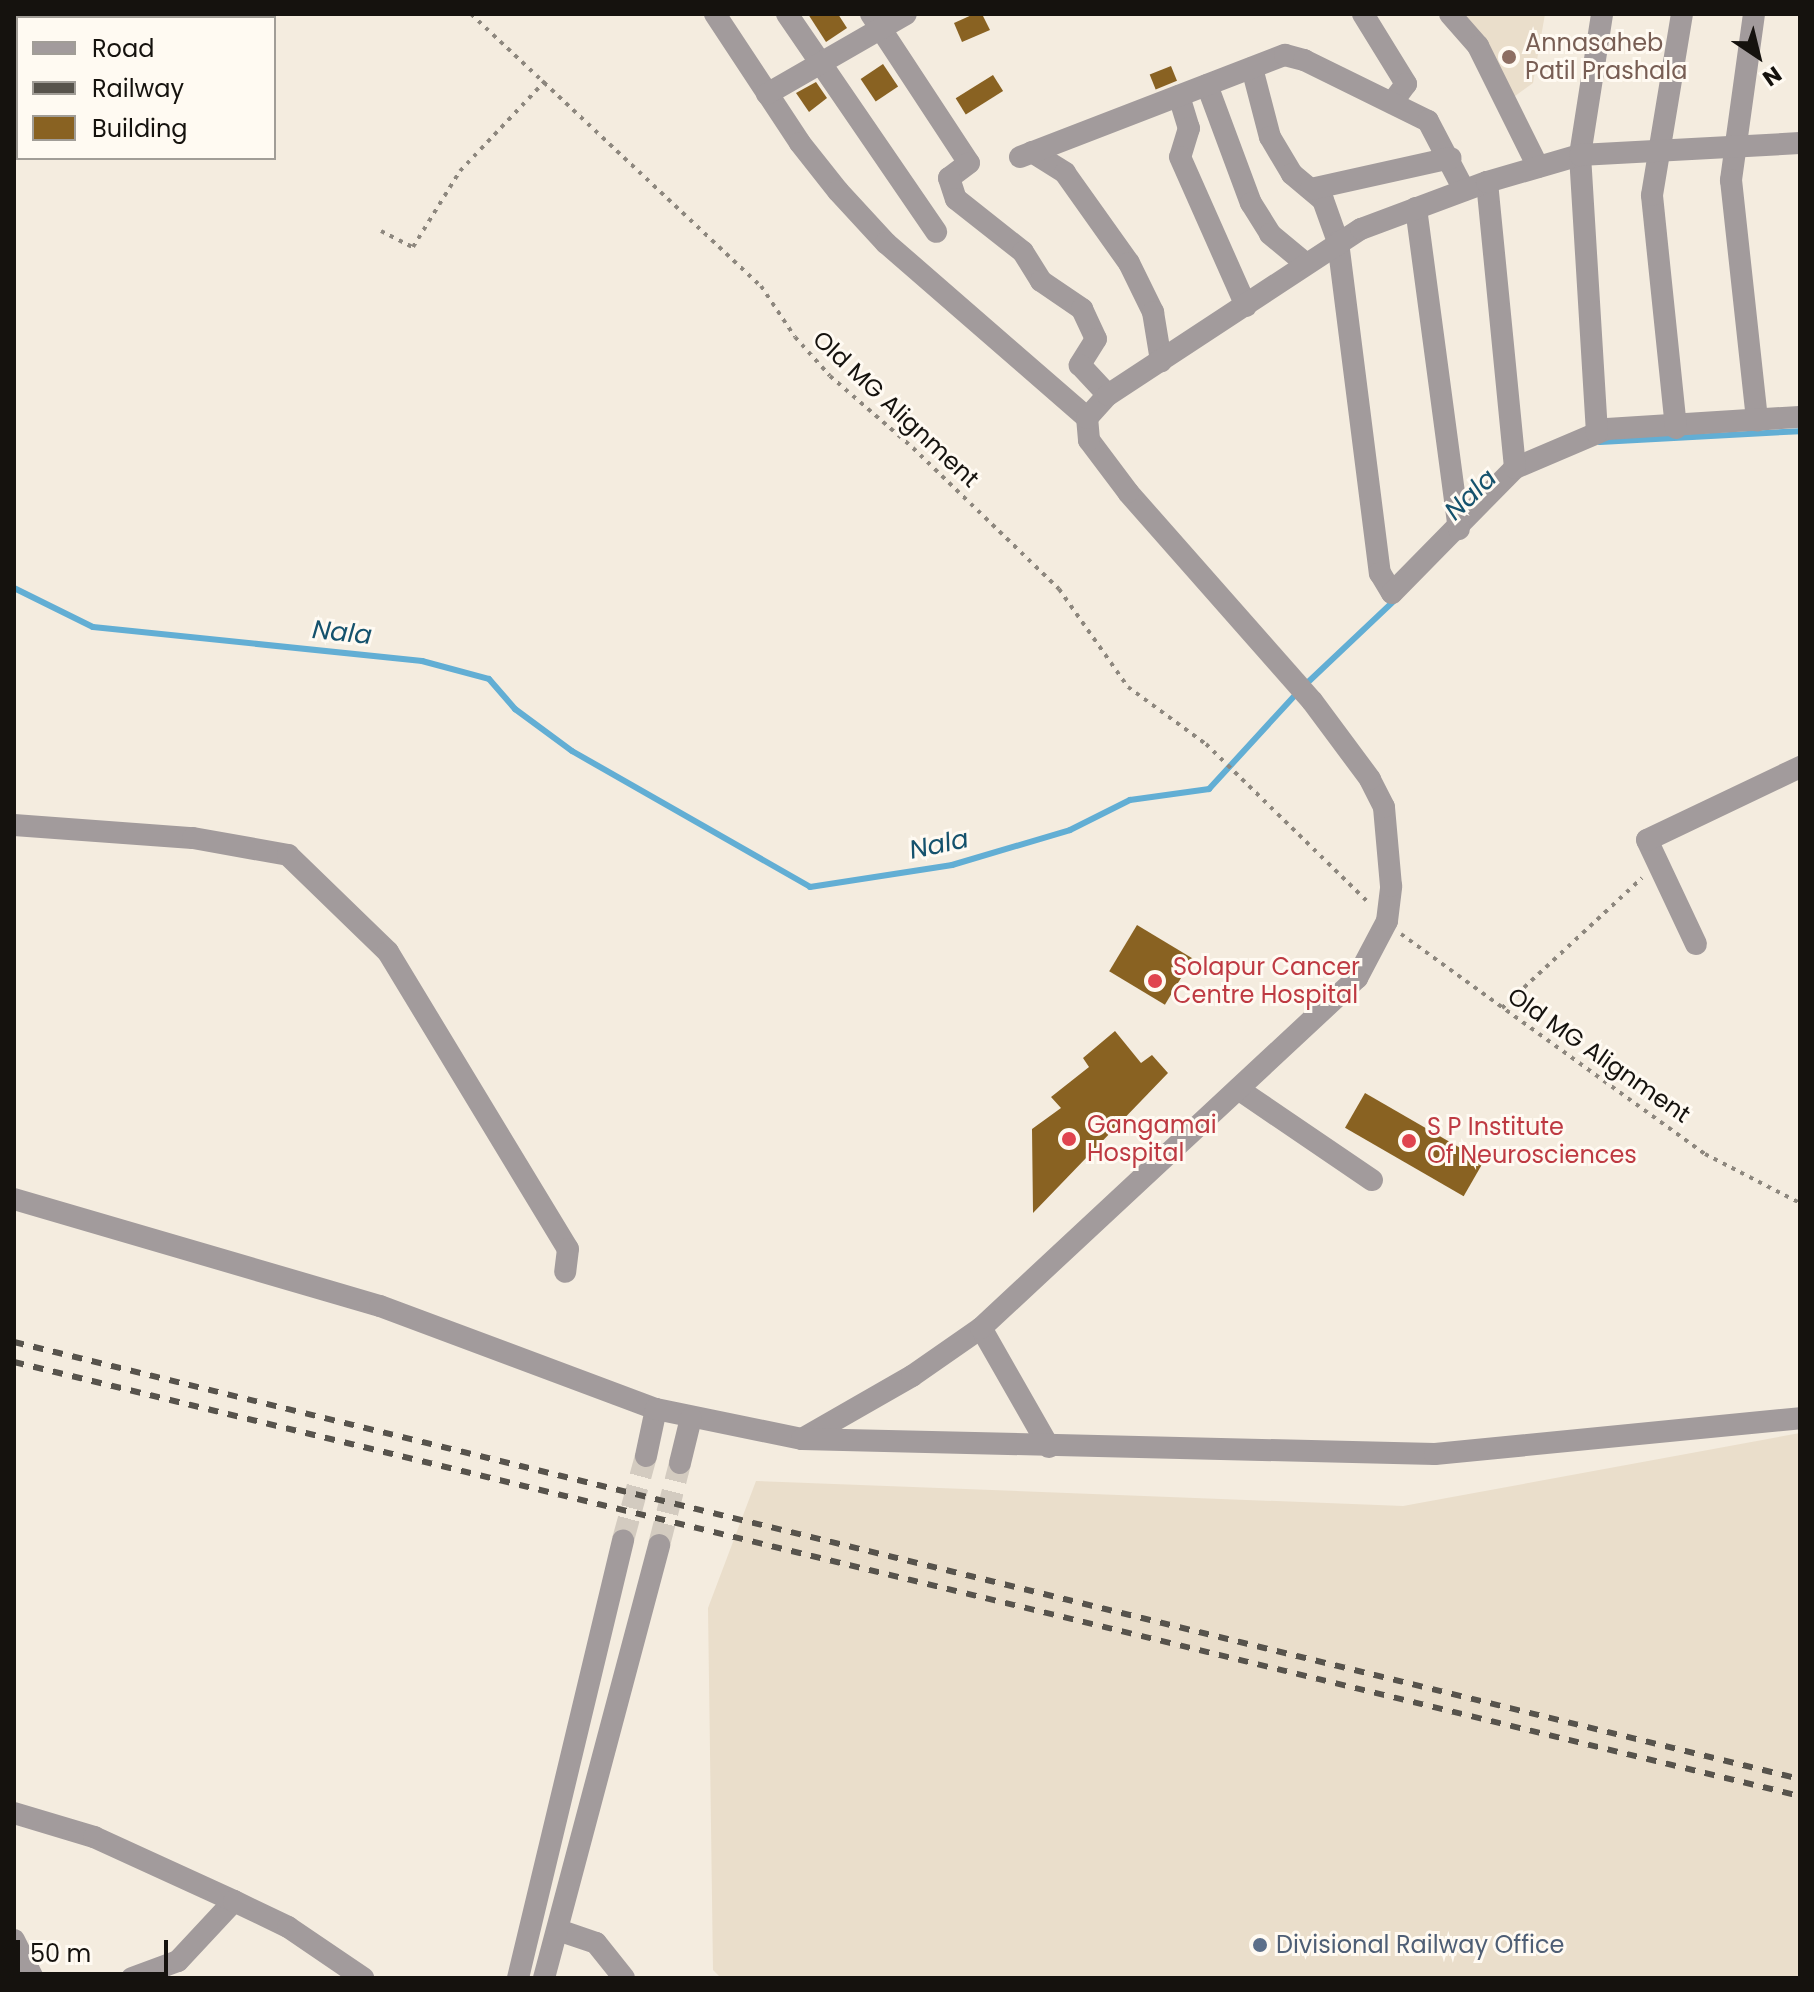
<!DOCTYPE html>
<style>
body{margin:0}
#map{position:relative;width:1814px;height:1992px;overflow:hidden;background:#f4ecdf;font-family:Poppins,sans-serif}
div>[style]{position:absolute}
.built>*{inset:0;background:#eadecb}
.stream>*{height:6px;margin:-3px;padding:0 3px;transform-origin:3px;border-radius:3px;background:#62aed4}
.building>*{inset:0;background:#896222;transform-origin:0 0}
.tertiary-tunnel>*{height:22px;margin-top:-11px;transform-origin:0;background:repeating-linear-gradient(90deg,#d3cbc0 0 22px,transparent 0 33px)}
.path>*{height:4px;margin-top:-2px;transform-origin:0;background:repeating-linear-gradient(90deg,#8d877e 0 4px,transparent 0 10px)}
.minor>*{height:22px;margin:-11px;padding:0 11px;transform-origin:11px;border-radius:11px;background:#a29b9c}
.tertiary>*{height:22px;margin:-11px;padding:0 11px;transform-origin:11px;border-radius:11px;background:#a29b9c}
.rail>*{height:6px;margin-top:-3px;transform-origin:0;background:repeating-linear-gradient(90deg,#57534c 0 10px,transparent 0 20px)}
.dots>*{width:22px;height:22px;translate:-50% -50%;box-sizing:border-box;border:4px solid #fffaf2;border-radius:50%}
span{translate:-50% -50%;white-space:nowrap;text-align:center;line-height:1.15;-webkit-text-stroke:6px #fffaf2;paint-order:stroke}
.education-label{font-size:24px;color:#785e54}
.left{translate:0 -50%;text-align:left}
.street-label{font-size:24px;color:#15120e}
.health-label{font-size:24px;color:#be3a42}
.service-label{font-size:24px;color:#4e5e75}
.water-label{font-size:26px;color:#15526d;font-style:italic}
.frame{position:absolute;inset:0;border:16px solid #15120e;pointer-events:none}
.legend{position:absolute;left:16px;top:16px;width:260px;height:144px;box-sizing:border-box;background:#fffaf2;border:2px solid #a19d97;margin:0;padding:10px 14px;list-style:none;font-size:24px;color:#15120e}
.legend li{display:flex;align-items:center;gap:16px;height:40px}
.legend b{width:40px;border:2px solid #a19d97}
.north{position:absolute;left:1718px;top:16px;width:80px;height:80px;-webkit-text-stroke:6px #fffaf2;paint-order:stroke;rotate:145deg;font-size:22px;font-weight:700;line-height:32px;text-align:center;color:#15120e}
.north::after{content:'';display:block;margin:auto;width:28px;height:36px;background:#15120e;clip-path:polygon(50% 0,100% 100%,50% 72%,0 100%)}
.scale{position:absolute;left:16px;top:1940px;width:152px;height:36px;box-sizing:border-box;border:4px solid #15120e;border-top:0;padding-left:10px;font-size:24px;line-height:28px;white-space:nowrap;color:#15120e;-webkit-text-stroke:6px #fffaf2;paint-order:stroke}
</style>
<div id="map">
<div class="built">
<i style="clip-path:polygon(1446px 14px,1545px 14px,1533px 83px,1507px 102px)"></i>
<i style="clip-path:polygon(1800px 1433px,1800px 1978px,721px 1978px,713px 1970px,708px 1608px,756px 1481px,1403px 1506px)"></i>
</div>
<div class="stream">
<i style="left:1600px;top:442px;width:200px;rotate:-3.1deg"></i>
<i style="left:14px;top:588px;width:88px;rotate:26.3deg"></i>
<i style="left:93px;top:627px;width:331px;rotate:5.9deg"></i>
<i style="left:422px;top:661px;width:69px;rotate:15deg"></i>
<i style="left:489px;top:679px;width:40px;rotate:49deg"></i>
<i style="left:515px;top:709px;width:71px;rotate:36.4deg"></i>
<i style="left:572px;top:751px;width:274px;rotate:29.7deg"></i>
<i style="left:810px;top:887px;width:144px;rotate:-8.8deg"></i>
<i style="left:952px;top:865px;width:123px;rotate:-16.5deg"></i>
<i style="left:1070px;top:830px;width:67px;rotate:-26.6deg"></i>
<i style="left:1130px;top:800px;width:80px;rotate:-7.9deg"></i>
<i style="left:1209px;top:789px;width:130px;rotate:-47.5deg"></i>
<i style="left:1305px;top:685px;width:125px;rotate:-43.4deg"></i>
</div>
<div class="building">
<i style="clip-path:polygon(808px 14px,838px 14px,847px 28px,826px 42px)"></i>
<i style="clip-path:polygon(974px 14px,982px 14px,990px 30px,962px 42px,954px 23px)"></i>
<i style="left:883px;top:64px;width:27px;height:27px;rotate:56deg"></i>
<i style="left:1171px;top:66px;width:16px;height:23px;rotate:68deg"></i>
<i style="left:993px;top:75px;width:19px;height:44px;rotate:58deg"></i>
<i style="clip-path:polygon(816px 82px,827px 98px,809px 112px,796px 93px)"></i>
<i style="left:1137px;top:925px;width:65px;height:54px;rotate:31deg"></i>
<i style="clip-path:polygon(1115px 1031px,1141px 1063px,1152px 1055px,1168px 1073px,1033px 1213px,1032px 1129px,1061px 1108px,1051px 1097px,1089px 1067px,1083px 1058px)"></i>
<i style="left:1365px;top:1093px;width:137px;height:40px;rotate:30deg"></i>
</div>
<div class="tertiary-tunnel">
<i style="left:623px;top:1540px;width:87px;rotate:-74.7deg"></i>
<i style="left:659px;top:1545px;width:85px;rotate:-75.6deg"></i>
</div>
<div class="path">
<i style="left:471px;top:14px;width:398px;rotate:43.2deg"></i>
<i style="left:761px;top:286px;width:61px;rotate:56.3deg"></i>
<i style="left:795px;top:337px;width:52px;rotate:48.1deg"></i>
<i style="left:830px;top:376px;width:110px;rotate:40.9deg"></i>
<i style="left:913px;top:448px;width:203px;rotate:44deg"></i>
<i style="left:1059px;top:589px;width:120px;rotate:54.9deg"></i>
<i style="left:1128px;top:687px;width:97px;rotate:36.2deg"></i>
<i style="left:1206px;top:744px;width:228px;rotate:44.3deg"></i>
<i style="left:381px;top:231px;width:36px;rotate:27deg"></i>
<i style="left:413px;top:247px;width:89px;rotate:-58.3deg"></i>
<i style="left:460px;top:171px;width:124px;rotate:-46.6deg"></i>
<i style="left:1401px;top:934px;width:375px;rotate:35.9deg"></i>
<i style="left:1705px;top:1154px;width:107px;rotate:27.3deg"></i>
<i style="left:1502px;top:1008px;width:191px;rotate:-42.9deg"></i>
</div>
<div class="minor">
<i style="left:715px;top:14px;width:154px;rotate:56.6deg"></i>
<i style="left:800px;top:143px;width:61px;rotate:51.6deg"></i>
<i style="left:838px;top:191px;width:71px;rotate:47.3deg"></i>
<i style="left:886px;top:243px;width:267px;rotate:41deg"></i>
<i style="left:787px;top:14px;width:264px;rotate:55.6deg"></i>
<i style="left:871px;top:14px;width:178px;rotate:56.7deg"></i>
<i style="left:969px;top:163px;width:25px;rotate:143deg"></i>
<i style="left:949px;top:178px;width:22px;rotate:72deg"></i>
<i style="left:956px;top:199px;width:85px;rotate:38.3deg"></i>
<i style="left:1023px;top:252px;width:34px;rotate:58deg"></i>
<i style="left:1041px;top:281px;width:50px;rotate:34.3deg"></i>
<i style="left:1082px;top:309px;width:33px;rotate:65deg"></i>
<i style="left:1096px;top:339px;width:31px;rotate:122deg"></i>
<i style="left:1080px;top:365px;width:41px;rotate:47deg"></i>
<i style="left:1363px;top:14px;width:82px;rotate:58.4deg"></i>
<i style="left:1406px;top:84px;width:21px;rotate:127deg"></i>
<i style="left:1450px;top:14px;width:43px;rotate:48.8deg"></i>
<i style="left:1478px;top:46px;width:135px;rotate:63.6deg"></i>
<i style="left:1754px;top:14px;width:168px;rotate:97.9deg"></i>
<i style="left:1731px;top:180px;width:242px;rotate:83.8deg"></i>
<i style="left:1252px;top:68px;width:71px;rotate:75.4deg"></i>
<i style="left:1270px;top:137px;width:43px;rotate:59.3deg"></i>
<i style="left:1292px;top:174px;width:40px;rotate:40deg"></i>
<i style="left:1323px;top:200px;width:45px;rotate:70.3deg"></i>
<i style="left:1338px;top:242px;width:334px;rotate:82.8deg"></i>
<i style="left:1380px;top:573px;width:23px;rotate:59deg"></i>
<i style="left:1392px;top:593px;width:175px;rotate:-45.5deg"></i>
<i style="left:1515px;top:468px;width:100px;rotate:-23deg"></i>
<i style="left:1607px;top:429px;width:193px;rotate:-3.6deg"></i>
<i style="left:1207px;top:85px;width:126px;rotate:69.6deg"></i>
<i style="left:1251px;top:203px;width:36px;rotate:58deg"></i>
<i style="left:1270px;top:234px;width:45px;rotate:39.6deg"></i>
<i style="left:767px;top:94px;width:160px;rotate:-29.9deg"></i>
<i style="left:1179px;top:96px;width:34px;rotate:73deg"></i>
<i style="left:1189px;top:128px;width:30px;rotate:107deg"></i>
<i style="left:1180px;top:157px;width:163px;rotate:66.1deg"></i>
<i style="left:1032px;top:152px;width:39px;rotate:32deg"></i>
<i style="left:1065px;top:173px;width:110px;rotate:54.6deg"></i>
<i style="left:1129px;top:263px;width:55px;rotate:63.9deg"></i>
<i style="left:1153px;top:312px;width:50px;rotate:80.7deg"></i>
<i style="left:1020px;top:157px;width:284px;rotate:-21.1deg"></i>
<i style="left:1285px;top:55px;width:20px;rotate:15deg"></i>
<i style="left:1304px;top:60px;width:138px;rotate:26.2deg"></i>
<i style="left:1428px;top:121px;width:78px;rotate:62.4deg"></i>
<i style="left:1487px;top:182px;width:287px;rotate:84.4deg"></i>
<i style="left:1311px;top:189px;width:143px;rotate:-12.5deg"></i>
<i style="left:1416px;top:208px;width:324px;rotate:82.4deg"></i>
<i style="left:1676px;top:428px;width:234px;rotate:-95.9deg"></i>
<i style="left:1652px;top:195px;width:183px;rotate:-80.6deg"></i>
<i style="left:1597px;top:433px;width:279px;rotate:-93.5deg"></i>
<i style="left:1580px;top:155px;width:143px;rotate:-81.1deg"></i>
<i style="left:14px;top:825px;width:179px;rotate:4.2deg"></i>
<i style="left:193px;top:838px;width:97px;rotate:10.1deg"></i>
<i style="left:288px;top:855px;width:139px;rotate:44.1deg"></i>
<i style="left:388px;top:952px;width:347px;rotate:58.8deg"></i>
<i style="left:568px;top:1249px;width:23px;rotate:97deg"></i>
<i style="left:1696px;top:944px;width:115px;rotate:-115.2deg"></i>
<i style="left:1647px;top:840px;width:170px;rotate:-25.5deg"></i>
<i style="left:1238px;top:1089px;width:162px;rotate:34.2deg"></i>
<i style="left:14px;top:1199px;width:381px;rotate:16.3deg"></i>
<i style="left:380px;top:1306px;width:295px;rotate:20.5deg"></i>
<i style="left:802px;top:1439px;width:127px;rotate:-29.8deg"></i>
<i style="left:912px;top:1376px;width:84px;rotate:-34.8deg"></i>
<i style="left:1049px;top:1447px;width:137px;rotate:-119.7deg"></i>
<i style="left:981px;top:1328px;width:514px;rotate:-42.95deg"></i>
<i style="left:1357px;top:978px;width:64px;rotate:-62.2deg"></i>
<i style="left:1387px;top:921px;width:35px;rotate:-83deg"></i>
<i style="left:1391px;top:886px;width:79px;rotate:-95.1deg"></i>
<i style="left:1384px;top:807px;width:31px;rotate:-117deg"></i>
<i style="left:1370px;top:779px;width:97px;rotate:-126.6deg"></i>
<i style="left:1312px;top:701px;width:278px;rotate:-131.4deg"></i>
<i style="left:1128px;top:492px;width:65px;rotate:-126.9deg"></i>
<i style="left:1089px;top:440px;width:22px;rotate:-95deg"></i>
<i style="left:1087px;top:418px;width:31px;rotate:-48deg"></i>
<i style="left:1108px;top:395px;width:303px;rotate:-33.3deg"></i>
<i style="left:1361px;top:229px;width:134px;rotate:-20.5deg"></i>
<i style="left:1487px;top:182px;width:97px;rotate:-16.2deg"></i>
<i style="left:1580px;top:155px;width:220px;rotate:-3.1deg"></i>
<i style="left:558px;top:1930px;width:40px;rotate:18.9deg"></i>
<i style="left:596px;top:1943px;width:45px;rotate:51.3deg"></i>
<i style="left:14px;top:1940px;width:42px;rotate:63.4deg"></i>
<i style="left:132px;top:1978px;width:49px;rotate:-20.3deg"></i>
<i style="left:178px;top:1961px;width:82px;rotate:-47deg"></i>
</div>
<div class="tertiary">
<i style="left:646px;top:1456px;width:48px;rotate:-78deg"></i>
<i style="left:656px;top:1409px;width:149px;rotate:11.6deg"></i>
<i style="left:802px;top:1439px;width:633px;rotate:1.36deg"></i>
<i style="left:1435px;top:1454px;width:367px;rotate:-5.6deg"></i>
<i style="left:680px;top:1463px;width:46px;rotate:-76.3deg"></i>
<i style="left:14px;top:1813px;width:84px;rotate:16.7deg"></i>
<i style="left:94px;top:1837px;width:154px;rotate:24.6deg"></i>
<i style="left:234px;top:1901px;width:60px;rotate:25.7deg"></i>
<i style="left:288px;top:1927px;width:91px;rotate:34.2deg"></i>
<i style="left:518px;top:1978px;width:450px;rotate:-76.5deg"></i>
<i style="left:544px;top:1978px;width:448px;rotate:-75.1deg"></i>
</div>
<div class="rail">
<i style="left:14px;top:1342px;width:1839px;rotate:13.75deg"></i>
<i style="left:14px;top:1362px;width:1838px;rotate:13.66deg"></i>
</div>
<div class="dots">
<i style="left:1509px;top:57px;background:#8d6e63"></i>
<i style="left:1155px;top:981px;background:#e0444e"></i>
<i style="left:1069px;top:1139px;background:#e0444e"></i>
<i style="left:1409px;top:1141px;background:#e0444e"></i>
<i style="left:1260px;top:1945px;background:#5c6f8a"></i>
</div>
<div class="education-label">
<span class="left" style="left:1525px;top:57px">Annasaheb<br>Patil Prashala</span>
</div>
<div class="street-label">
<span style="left:896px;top:409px;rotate:43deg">Old MG Alignment</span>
<span style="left:1599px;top:1055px;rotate:35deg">Old MG Alignment</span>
</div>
<div class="health-label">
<span class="left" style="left:1173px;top:981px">Solapur Cancer<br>Centre Hospital</span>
<span class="left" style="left:1087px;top:1139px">Gangamai<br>Hospital</span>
<span class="left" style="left:1427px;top:1141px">S P Institute<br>Of Neurosciences</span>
</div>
<div class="service-label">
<span class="left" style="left:1276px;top:1945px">Divisional Railway Office</span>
</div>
<div class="water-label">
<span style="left:1471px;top:495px;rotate:-44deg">Nala</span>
<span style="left:342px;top:633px;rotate:6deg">Nala</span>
<span style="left:939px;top:845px;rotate:-12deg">Nala</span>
</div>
<div class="frame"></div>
<ul class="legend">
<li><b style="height:10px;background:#a29b9c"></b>Road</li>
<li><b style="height:10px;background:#57534c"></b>Railway</li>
<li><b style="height:22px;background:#896222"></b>Building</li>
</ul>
<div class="north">N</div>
<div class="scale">50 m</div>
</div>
